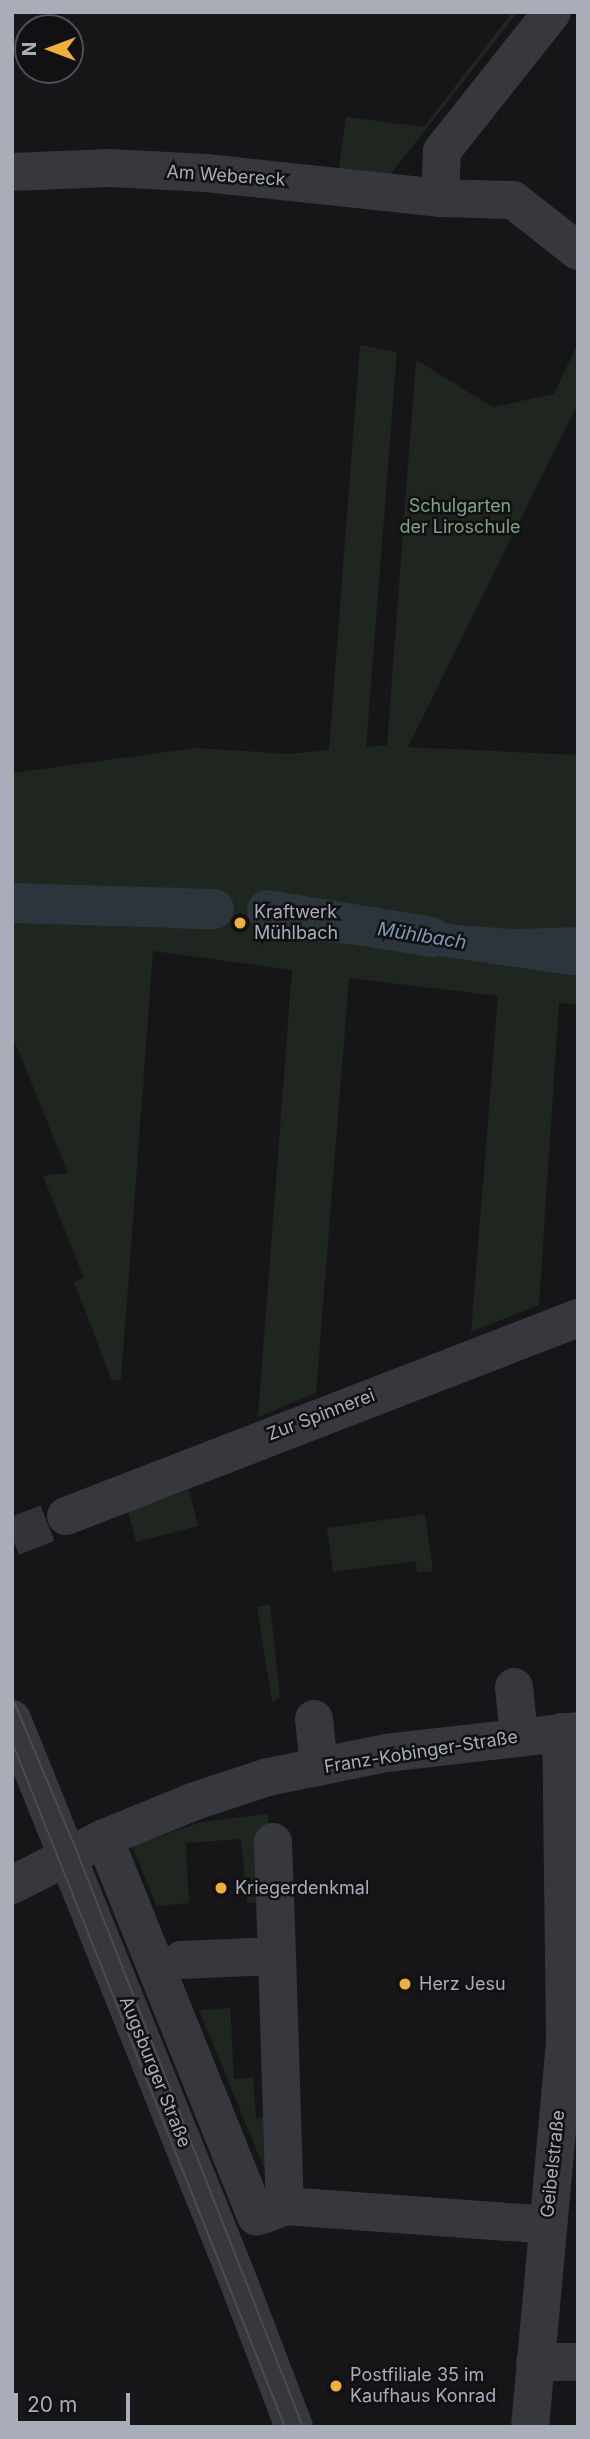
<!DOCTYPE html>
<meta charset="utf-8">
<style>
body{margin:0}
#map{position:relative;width:590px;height:2439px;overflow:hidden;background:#161618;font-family:Inter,sans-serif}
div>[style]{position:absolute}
.green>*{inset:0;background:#1e261f}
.water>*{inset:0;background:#2c353c;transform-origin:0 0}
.canal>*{height:40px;margin:-20px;padding:0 20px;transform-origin:20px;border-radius:20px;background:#2c353c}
.minor-tunnel>*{height:38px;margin-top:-19px;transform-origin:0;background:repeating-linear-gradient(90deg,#333438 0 38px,transparent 0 57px)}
.minor>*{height:38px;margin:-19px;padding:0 19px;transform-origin:19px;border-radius:19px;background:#37383d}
.tram>*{height:2px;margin:-1px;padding:0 1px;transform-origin:1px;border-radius:1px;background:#4a4c52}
.dots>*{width:19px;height:19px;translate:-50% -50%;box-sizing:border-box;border:4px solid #111113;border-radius:50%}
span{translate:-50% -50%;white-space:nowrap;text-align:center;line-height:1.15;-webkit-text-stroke:5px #111113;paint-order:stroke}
.street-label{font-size:18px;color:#a8adb8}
.park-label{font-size:18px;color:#7fa381}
.poi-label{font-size:18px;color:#a8adb8}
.left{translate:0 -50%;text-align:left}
.water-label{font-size:19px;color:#7f9bb3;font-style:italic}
.frame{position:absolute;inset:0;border:14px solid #a8adb8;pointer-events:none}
.north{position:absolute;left:14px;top:14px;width:70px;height:70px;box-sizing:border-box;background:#111113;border:2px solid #4d4f55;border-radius:50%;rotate:270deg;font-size:19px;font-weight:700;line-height:28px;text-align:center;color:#a8adb8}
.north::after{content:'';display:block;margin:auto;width:24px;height:32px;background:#f2b134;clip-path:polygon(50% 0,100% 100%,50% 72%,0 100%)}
.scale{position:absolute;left:14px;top:2393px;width:116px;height:32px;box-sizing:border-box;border:4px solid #a8adb8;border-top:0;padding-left:9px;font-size:21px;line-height:24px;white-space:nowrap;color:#a8adb8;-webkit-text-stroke:5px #111113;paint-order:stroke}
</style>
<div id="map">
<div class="green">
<i style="clip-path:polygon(512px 12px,518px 12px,390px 175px,338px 174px,346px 117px,424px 127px)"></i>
<i style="clip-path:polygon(578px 343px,578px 403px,408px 747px,578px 755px,578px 1005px,559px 1003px,539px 1305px,471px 1332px,498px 996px,349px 978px,316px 1393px,258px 1417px,292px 970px,153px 951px,121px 1380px,112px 1381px,74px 1282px,84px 1278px,43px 1176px,68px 1173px,12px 1035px,12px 773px,196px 748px,289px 754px,329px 750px,360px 345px,397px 352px,366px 747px,387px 745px,416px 360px,493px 407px,554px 394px)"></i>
<i style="clip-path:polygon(189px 1490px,198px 1526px,136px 1542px,128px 1511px)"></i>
<i style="clip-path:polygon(425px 1514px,433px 1571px,417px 1573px,416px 1561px,333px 1572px,327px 1528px)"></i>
<i style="clip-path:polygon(270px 1604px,280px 1697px,272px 1702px,257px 1607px)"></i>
<i style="clip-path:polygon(268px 1814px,272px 1901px,247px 1903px,241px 1839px,186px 1843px,189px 1903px,157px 1906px,132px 1846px,201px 1822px)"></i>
<i style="clip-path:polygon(230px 2008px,234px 2079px,253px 2078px,256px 2118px,266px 2117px,278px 2202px,199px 2010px)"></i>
</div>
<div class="water">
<i style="clip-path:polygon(12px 888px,156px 892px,154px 927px,12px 915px)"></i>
<i style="left:169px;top:892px;width:46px;height:36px;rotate:2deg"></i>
<i style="clip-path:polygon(297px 899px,354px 906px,350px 944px,277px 938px)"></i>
<i style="clip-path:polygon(381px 912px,457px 925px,514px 929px,578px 927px,578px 976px,377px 947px)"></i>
</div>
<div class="canal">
<i style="left:12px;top:903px;width:202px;rotate:1.7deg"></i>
<i style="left:267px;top:910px;width:167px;rotate:9.3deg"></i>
</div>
<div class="minor-tunnel">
<i style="left:12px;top:1537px;width:58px;rotate:-21.3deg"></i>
</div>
<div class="minor">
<i style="left:12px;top:172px;width:98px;rotate:-2.3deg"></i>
<i style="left:110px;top:168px;width:96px;rotate:3deg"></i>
<i style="left:206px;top:173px;width:235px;rotate:6.1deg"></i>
<i style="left:440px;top:198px;width:73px;rotate:1.6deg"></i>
<i style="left:513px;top:200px;width:83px;rotate:38.1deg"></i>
<i style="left:440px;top:198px;width:47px;rotate:-87.6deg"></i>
<i style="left:442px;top:151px;width:177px;rotate:-51.6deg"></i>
<i style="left:66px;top:1516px;width:549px;rotate:-21.14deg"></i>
<i style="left:514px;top:1687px;width:50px;rotate:84.3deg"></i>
<i style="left:12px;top:1719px;width:599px;rotate:68.06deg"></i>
<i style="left:236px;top:2275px;width:163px;rotate:69.1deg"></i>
<i style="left:314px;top:1719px;width:48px;rotate:84.1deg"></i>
<i style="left:104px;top:1838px;width:408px;rotate:68.1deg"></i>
<i style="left:273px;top:1842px;width:114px;rotate:88deg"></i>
<i style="left:12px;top:1885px;width:103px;rotate:-27.1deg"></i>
<i style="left:104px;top:1838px;width:98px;rotate:-22.1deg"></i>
<i style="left:195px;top:1801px;width:77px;rotate:-18.2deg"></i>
<i style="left:268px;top:1777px;width:120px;rotate:-11.5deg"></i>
<i style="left:386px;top:1753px;width:193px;rotate:-6.5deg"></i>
<i style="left:181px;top:1960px;width:96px;rotate:-2.4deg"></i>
<i style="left:277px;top:1956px;width:250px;rotate:88.2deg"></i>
<i style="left:263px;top:2215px;width:24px;rotate:-22deg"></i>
<i style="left:285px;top:2206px;width:263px;rotate:4.1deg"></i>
<i style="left:535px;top:2362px;width:43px"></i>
<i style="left:530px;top:2427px;width:389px;rotate:-84.8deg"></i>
<i style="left:565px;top:2040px;width:308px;rotate:-90.7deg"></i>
</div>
<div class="tram">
<i style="left:12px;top:1697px;width:168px;rotate:67.2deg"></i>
<i style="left:77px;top:1852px;width:618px;rotate:68.54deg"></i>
<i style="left:12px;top:1742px;width:737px;rotate:68.27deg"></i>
</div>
<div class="dots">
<i style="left:240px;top:923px;background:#f2b134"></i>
<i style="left:221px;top:1888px;background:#f2b134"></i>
<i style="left:405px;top:1984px;background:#f2b134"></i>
<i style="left:336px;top:2386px;background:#f2b134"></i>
</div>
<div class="street-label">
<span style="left:226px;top:176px;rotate:4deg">Am Webereck</span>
<span style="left:321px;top:1415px;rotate:-21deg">Zur Spinnerei</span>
<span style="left:421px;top:1752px;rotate:-9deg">Franz-Kobinger-Straße</span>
<span style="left:155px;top:2072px;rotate:68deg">Augsburger Straße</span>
<span style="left:553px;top:2164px;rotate:-84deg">Geibelstraße</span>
</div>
<div class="park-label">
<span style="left:460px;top:517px">Schulgarten<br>der Liroschule</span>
</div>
<div class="poi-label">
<span class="left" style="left:254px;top:923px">Kraftwerk<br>Mühlbach</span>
<span class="left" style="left:235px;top:1888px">Kriegerdenkmal</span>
<span class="left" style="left:419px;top:1984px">Herz Jesu</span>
<span class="left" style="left:350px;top:2386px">Postfiliale 35 im<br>Kaufhaus Konrad</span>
</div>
<div class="water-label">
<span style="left:422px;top:936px;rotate:9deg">Mühlbach</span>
</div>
<div class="frame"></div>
<div class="north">N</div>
<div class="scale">20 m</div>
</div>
